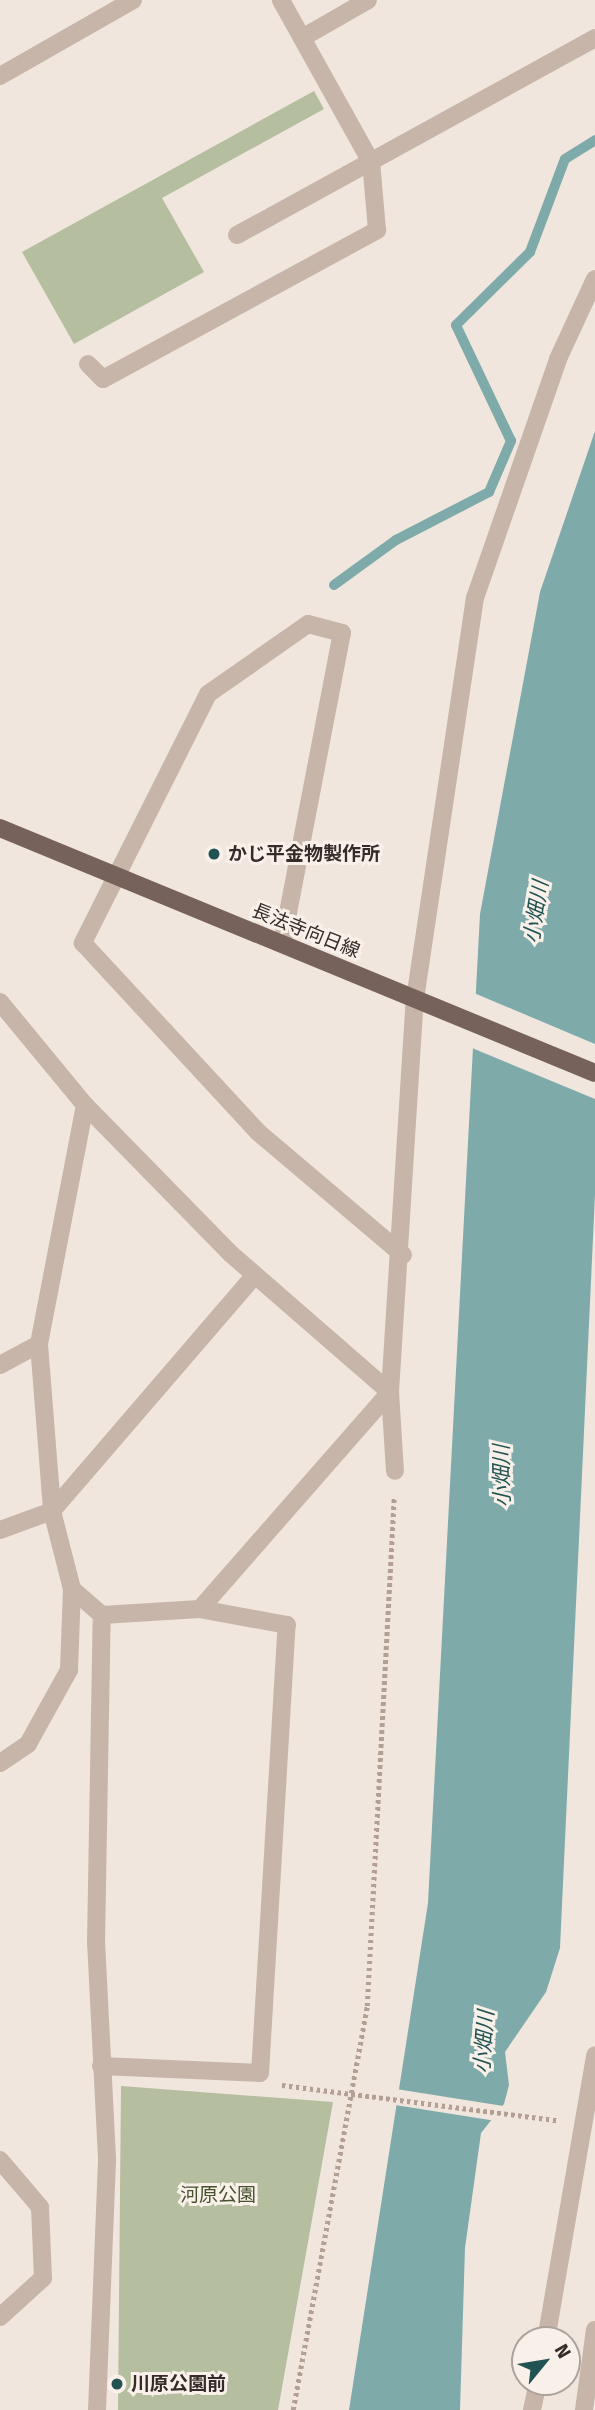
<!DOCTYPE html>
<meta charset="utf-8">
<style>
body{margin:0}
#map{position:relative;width:595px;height:2410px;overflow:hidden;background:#f0e6dd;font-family:"Fira Sans","Noto Sans JP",sans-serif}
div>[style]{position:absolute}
.green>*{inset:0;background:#b5be9e}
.water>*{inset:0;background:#7eabaa}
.pier>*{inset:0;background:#f0e6dd;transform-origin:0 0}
.stream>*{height:10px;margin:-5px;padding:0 5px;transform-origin:5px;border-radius:5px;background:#7eabaa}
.path>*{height:4.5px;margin-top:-2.25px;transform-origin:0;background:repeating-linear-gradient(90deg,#b39f94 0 3.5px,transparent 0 7px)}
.minor>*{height:18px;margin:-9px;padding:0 9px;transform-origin:9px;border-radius:9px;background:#c7b5a9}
.major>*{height:18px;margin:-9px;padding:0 9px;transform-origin:9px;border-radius:9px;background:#76625b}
.dots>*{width:19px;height:19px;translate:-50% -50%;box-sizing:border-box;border:4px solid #f8f0e9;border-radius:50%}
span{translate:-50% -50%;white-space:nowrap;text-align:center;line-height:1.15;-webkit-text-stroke:6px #f8f0e9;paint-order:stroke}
.poi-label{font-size:19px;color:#352c29;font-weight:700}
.left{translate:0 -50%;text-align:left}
.street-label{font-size:19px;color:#352c29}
.park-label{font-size:19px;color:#47512e}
.water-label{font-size:21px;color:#215353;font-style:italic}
.north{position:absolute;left:511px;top:2326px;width:70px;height:70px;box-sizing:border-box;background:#f8f0e9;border:2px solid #aaa29c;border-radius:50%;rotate:60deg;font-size:19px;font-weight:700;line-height:28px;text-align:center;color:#352c29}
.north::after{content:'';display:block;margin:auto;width:24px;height:32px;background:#215353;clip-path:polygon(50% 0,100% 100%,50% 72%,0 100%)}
</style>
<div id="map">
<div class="green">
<i style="clip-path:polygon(314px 91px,324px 109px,162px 198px,204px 272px,74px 344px,22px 252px)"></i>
<i style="clip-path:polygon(121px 2086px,333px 2102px,278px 2410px,118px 2410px)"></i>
</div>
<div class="water">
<i style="clip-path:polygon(595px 431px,595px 1195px,560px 1948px,546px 1992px,505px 2052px,509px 2085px,504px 2104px,481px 2133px,465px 2248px,460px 2410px,349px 2410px,428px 1903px,480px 914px,540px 592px)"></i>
</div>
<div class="pier">
<i style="clip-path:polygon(474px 993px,595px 1044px,595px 1099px,472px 1048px)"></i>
<i style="left:396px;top:2089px;width:112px;height:16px;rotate:9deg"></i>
</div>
<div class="stream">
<i style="left:334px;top:585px;width:77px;rotate:-36deg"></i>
<i style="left:396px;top:540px;width:105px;rotate:-27.3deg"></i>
<i style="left:489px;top:492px;width:56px;rotate:-66.7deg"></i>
<i style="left:511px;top:441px;width:128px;rotate:-115.4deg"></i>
<i style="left:456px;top:325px;width:104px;rotate:-44.6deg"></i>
<i style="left:530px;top:252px;width:99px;rotate:-69.4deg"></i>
<i style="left:565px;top:159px;width:36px;rotate:-32deg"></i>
</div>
<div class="path">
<i style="left:282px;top:2085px;width:277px;rotate:7.3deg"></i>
<i style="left:293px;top:2410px;width:411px;rotate:-79.6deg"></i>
<i style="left:367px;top:2006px;width:510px;rotate:-86.96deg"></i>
</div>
<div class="minor">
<i style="left:302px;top:38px;width:76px;rotate:-29.9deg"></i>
<i style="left:0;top:76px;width:153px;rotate:-29.7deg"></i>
<i style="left:237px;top:235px;width:409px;rotate:-28.8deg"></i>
<i style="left:88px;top:364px;width:21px;rotate:45deg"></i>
<i style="left:103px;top:379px;width:312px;rotate:-28.5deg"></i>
<i style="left:377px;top:230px;width:68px;rotate:-95deg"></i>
<i style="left:371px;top:162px;width:185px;rotate:-119.1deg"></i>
<i style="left:282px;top:944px;width:317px;rotate:-79.1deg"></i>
<i style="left:342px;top:633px;width:35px;rotate:-165deg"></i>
<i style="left:308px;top:624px;width:122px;rotate:145deg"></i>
<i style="left:208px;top:694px;width:279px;rotate:116.7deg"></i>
<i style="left:83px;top:943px;width:258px;rotate:47.2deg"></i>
<i style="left:258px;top:1132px;width:190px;rotate:40.3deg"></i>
<i style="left:0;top:1002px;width:134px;rotate:50.5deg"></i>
<i style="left:85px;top:1105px;width:209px;rotate:45.6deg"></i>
<i style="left:231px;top:1254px;width:211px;rotate:41deg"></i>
<i style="left:390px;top:1392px;width:79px;rotate:86.4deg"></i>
<i style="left:85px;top:1105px;width:243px;rotate:100.9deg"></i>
<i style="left:39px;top:1344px;width:168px;rotate:85.5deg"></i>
<i style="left:52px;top:1511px;width:81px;rotate:75.6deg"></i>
<i style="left:72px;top:1589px;width:40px;rotate:41deg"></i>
<i style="left:102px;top:1615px;width:98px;rotate:-3.5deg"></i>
<i style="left:200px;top:1609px;width:288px;rotate:-48.8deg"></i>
<i style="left:390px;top:1392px;width:394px;rotate:-86.4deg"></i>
<i style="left:415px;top:999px;width:405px;rotate:-81.5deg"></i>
<i style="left:475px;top:598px;width:253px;rotate:-70.8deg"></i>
<i style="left:558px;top:359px;width:88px;rotate:-65.2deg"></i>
<i style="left:0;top:1365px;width:44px;rotate:-28.3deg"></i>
<i style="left:0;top:1530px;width:55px;rotate:-20.1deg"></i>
<i style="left:52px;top:1511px;width:310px;rotate:-49.3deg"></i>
<i style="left:0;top:1763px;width:34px;rotate:-34deg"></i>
<i style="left:28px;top:1744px;width:85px;rotate:-61deg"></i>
<i style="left:69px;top:1670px;width:81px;rotate:-87.9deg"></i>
<i style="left:101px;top:2066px;width:159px;rotate:2.5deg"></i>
<i style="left:260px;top:2073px;width:449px;rotate:-86.6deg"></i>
<i style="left:287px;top:1625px;width:88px;rotate:-169.6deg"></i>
<i style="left:0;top:2160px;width:62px;rotate:49.6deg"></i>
<i style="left:40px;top:2207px;width:71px;rotate:87.6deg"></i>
<i style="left:43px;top:2278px;width:58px;rotate:137.8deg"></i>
<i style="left:546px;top:2340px;width:289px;rotate:-80.2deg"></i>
<i style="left:97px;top:2410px;width:252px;rotate:-87.7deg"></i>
<i style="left:107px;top:2158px;width:215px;rotate:-92.9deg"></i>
<i style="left:96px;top:1943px;width:328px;rotate:-89deg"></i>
<i style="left:532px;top:2410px;width:29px;rotate:-78deg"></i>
<i style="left:584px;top:2410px;width:81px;rotate:-82.2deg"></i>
</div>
<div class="major">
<i style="left:0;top:828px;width:643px;rotate:22.38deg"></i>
</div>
<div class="dots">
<i style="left:214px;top:854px;background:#215353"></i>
<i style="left:117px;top:2384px;background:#215353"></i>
</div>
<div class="poi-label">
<span class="left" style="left:228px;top:854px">かじ平金物製作所</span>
<span class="left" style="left:131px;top:2384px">川原公園前</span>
</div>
<div class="street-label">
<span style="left:306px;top:931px;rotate:22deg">長法寺向日線</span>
</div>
<div class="park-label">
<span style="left:218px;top:2195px">河原公園</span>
</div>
<div class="water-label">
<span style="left:536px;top:912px;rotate:-81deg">小畑川</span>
<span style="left:502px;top:1476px;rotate:-91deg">小畑川</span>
<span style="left:484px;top:2042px;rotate:-86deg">小畑川</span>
</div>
<div class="north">N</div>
</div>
